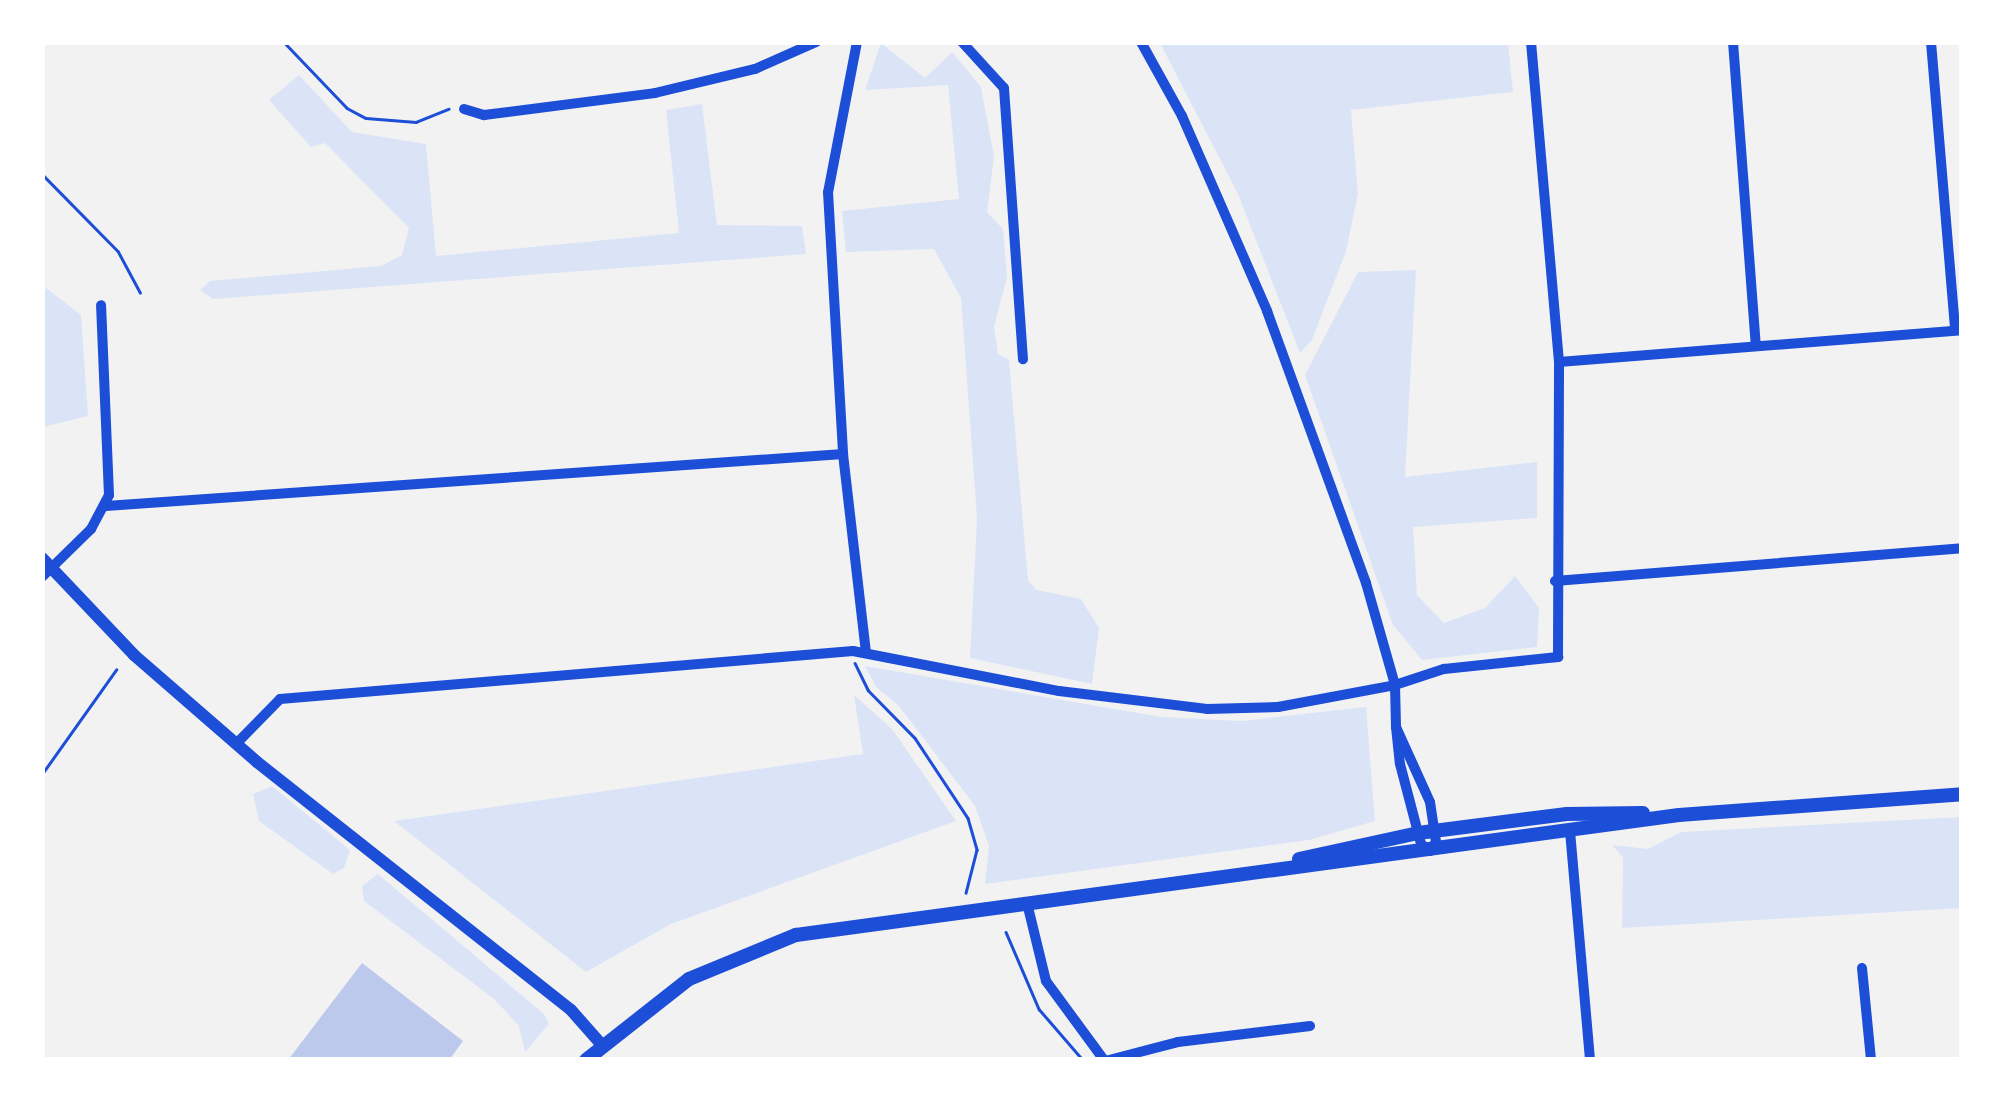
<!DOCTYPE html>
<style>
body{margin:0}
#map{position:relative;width:2004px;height:1102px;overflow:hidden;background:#f2f2f2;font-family:"Open Sans",sans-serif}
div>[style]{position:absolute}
.green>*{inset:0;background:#dbe4f7}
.building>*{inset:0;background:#bdc9ec}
.path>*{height:2.5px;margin:-1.25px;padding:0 1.25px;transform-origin:1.25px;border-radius:1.25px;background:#1d4ed8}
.minor>*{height:10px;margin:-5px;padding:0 5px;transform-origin:5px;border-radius:5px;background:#1d4ed8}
.tertiary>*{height:12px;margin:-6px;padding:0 6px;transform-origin:6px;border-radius:6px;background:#1d4ed8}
.secondary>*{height:14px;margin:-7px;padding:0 7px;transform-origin:7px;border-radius:7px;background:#1d4ed8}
span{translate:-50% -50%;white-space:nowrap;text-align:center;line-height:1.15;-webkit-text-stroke:10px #fff;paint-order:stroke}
.frame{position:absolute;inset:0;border:45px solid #fff;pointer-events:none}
</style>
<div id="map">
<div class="green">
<i style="clip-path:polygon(881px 43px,925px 78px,952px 52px,981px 87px,994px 157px,987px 212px,1003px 229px,1007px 277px,994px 327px,998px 354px,1009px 360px,1028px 581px,1037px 590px,1081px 599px,1099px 628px,1092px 684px,970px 658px,977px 518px,961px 298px,934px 249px,846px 252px,842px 211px,959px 199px,948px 85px,865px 90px)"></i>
<i style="clip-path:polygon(1160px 43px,1508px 43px,1513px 92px,1351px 110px,1358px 194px,1346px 251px,1312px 340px,1300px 353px,1238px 194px)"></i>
<i style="clip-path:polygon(299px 75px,352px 132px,426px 144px,436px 256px,679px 233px,666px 110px,702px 104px,717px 225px,802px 226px,806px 254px,213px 299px,200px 290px,210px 281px,381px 266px,402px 255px,409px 228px,325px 143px,311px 147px,269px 100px)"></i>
<i style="clip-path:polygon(1416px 270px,1405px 477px,1537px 462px,1537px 518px,1413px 527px,1417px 595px,1444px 623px,1485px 608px,1515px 576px,1539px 608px,1537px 647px,1422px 660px,1393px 625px,1305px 375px,1358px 272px)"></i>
<i style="clip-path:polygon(42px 285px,81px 315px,88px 416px,43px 427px)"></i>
<i style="clip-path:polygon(865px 666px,1161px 717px,1242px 721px,1366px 707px,1375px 821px,1309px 840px,985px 884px,989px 846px,975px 806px,899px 706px,876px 687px)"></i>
<i style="clip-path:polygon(854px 695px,892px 729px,956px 821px,671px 924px,586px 972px,394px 821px,863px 754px)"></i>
<i style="clip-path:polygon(272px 786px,350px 850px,344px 868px,333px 874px,259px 821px,253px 794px)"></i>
<i style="clip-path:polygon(1961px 817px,1961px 908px,1622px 928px,1623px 858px,1612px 845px,1648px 849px,1681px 832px)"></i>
<i style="clip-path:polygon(378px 874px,544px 1014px,549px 1024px,525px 1052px,519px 1026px,493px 998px,364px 901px,362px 886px)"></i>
</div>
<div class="building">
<i style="clip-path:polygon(362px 963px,463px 1041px,449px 1060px,288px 1060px)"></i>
</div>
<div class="path">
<i style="left:284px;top:42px;width:91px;rotate:46.3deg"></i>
<i style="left:347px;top:108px;width:21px;rotate:28deg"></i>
<i style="left:366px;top:118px;width:50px;rotate:4.6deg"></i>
<i style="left:416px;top:122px;width:35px;rotate:-22deg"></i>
<i style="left:42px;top:174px;width:108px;rotate:45.4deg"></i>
<i style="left:118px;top:251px;width:47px;rotate:61.8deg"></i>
<i style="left:855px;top:663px;width:30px;rotate:64deg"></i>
<i style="left:868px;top:690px;width:67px;rotate:45.6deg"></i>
<i style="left:915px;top:738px;width:96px;rotate:56.5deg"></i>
<i style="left:968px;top:818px;width:33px;rotate:74deg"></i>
<i style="left:977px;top:850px;width:44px;rotate:104.3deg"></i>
<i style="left:42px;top:774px;width:128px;rotate:-54.6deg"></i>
<i style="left:1006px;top:932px;width:84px;rotate:66.8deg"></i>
<i style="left:1039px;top:1009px;width:67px;rotate:49.2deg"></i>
</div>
<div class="minor">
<i style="left:857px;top:42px;width:153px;rotate:100.9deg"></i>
<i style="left:828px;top:192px;width:262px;rotate:86.7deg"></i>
<i style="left:843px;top:454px;width:199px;rotate:83.4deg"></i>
<i style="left:962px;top:42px;width:62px;rotate:47.6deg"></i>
<i style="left:1004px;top:88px;width:272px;rotate:86deg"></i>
<i style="left:1141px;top:42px;width:85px;rotate:61deg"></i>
<i style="left:1182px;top:116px;width:213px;rotate:66.4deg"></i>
<i style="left:1267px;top:311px;width:289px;rotate:70deg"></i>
<i style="left:1366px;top:583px;width:106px;rotate:74.1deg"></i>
<i style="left:1395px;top:685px;width:42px;rotate:88.6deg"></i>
<i style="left:1396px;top:727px;width:37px;rotate:84deg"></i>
<i style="left:1400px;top:764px;width:83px;rotate:75.3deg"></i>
<i style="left:1421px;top:844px;width:11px;rotate:38deg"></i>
<i style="left:1430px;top:851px;width:11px;rotate:-56deg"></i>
<i style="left:1436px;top:842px;width:40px;rotate:-98.5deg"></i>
<i style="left:1430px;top:802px;width:82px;rotate:-114.4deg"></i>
<i style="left:1733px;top:42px;width:304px;rotate:85.7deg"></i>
<i style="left:1931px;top:42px;width:289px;rotate:85.2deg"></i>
<i style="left:464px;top:109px;width:21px;rotate:17deg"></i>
<i style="left:484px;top:115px;width:172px;rotate:-7.3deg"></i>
<i style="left:655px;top:93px;width:103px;rotate:-13.5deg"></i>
<i style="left:755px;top:69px;width:67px;rotate:-23.9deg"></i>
<i style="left:1559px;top:362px;width:404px;rotate:-4.5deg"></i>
<i style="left:106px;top:506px;width:739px;rotate:-4.04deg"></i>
<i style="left:42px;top:577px;width:69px;rotate:-44.4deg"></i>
<i style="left:91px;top:529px;width:38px;rotate:-62deg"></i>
<i style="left:109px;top:495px;width:190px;rotate:-92.4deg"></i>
<i style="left:1555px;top:581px;width:408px;rotate:-4.6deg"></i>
<i style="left:236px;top:744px;width:63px;rotate:-45.6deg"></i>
<i style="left:280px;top:699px;width:575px;rotate:-4.79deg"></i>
<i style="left:853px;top:651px;width:210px;rotate:11deg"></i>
<i style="left:1059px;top:691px;width:149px;rotate:6.9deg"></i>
<i style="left:1207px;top:709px;width:71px;rotate:-1.6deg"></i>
<i style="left:1278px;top:707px;width:119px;rotate:-10.6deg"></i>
<i style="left:1395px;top:685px;width:52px;rotate:-18.1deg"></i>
<i style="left:1444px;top:669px;width:115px;rotate:-6deg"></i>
<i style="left:1558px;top:657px;width:295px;rotate:-89.8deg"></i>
<i style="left:1559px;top:362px;width:321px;rotate:-95deg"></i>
<i style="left:1570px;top:831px;width:230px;rotate:85deg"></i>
<i style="left:1027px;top:903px;width:80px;rotate:76.3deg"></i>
<i style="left:1046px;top:981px;width:98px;rotate:53.7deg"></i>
<i style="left:1862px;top:968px;width:92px;rotate:84.4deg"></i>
<i style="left:1109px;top:1060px;width:71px;rotate:-14.6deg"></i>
<i style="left:1178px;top:1042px;width:133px;rotate:-6.9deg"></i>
</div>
<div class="tertiary">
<i style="left:42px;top:558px;width:134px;rotate:46.5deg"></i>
<i style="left:134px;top:655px;width:163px;rotate:41deg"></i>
<i style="left:257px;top:762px;width:400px;rotate:38.3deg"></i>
<i style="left:571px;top:1010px;width:47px;rotate:48.5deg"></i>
</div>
<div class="secondary">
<i style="left:1299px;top:859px;width:122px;rotate:-12.3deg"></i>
<i style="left:1418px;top:833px;width:150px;rotate:-7.3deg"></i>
<i style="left:1567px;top:814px;width:76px;rotate:-0.8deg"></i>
<i style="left:586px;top:1060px;width:131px;rotate:-38.2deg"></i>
<i style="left:689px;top:979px;width:116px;rotate:-22.4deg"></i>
<i style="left:796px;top:935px;width:891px;rotate:-7.74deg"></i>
<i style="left:1679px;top:815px;width:284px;rotate:-4.2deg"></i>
</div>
<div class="frame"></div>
</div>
